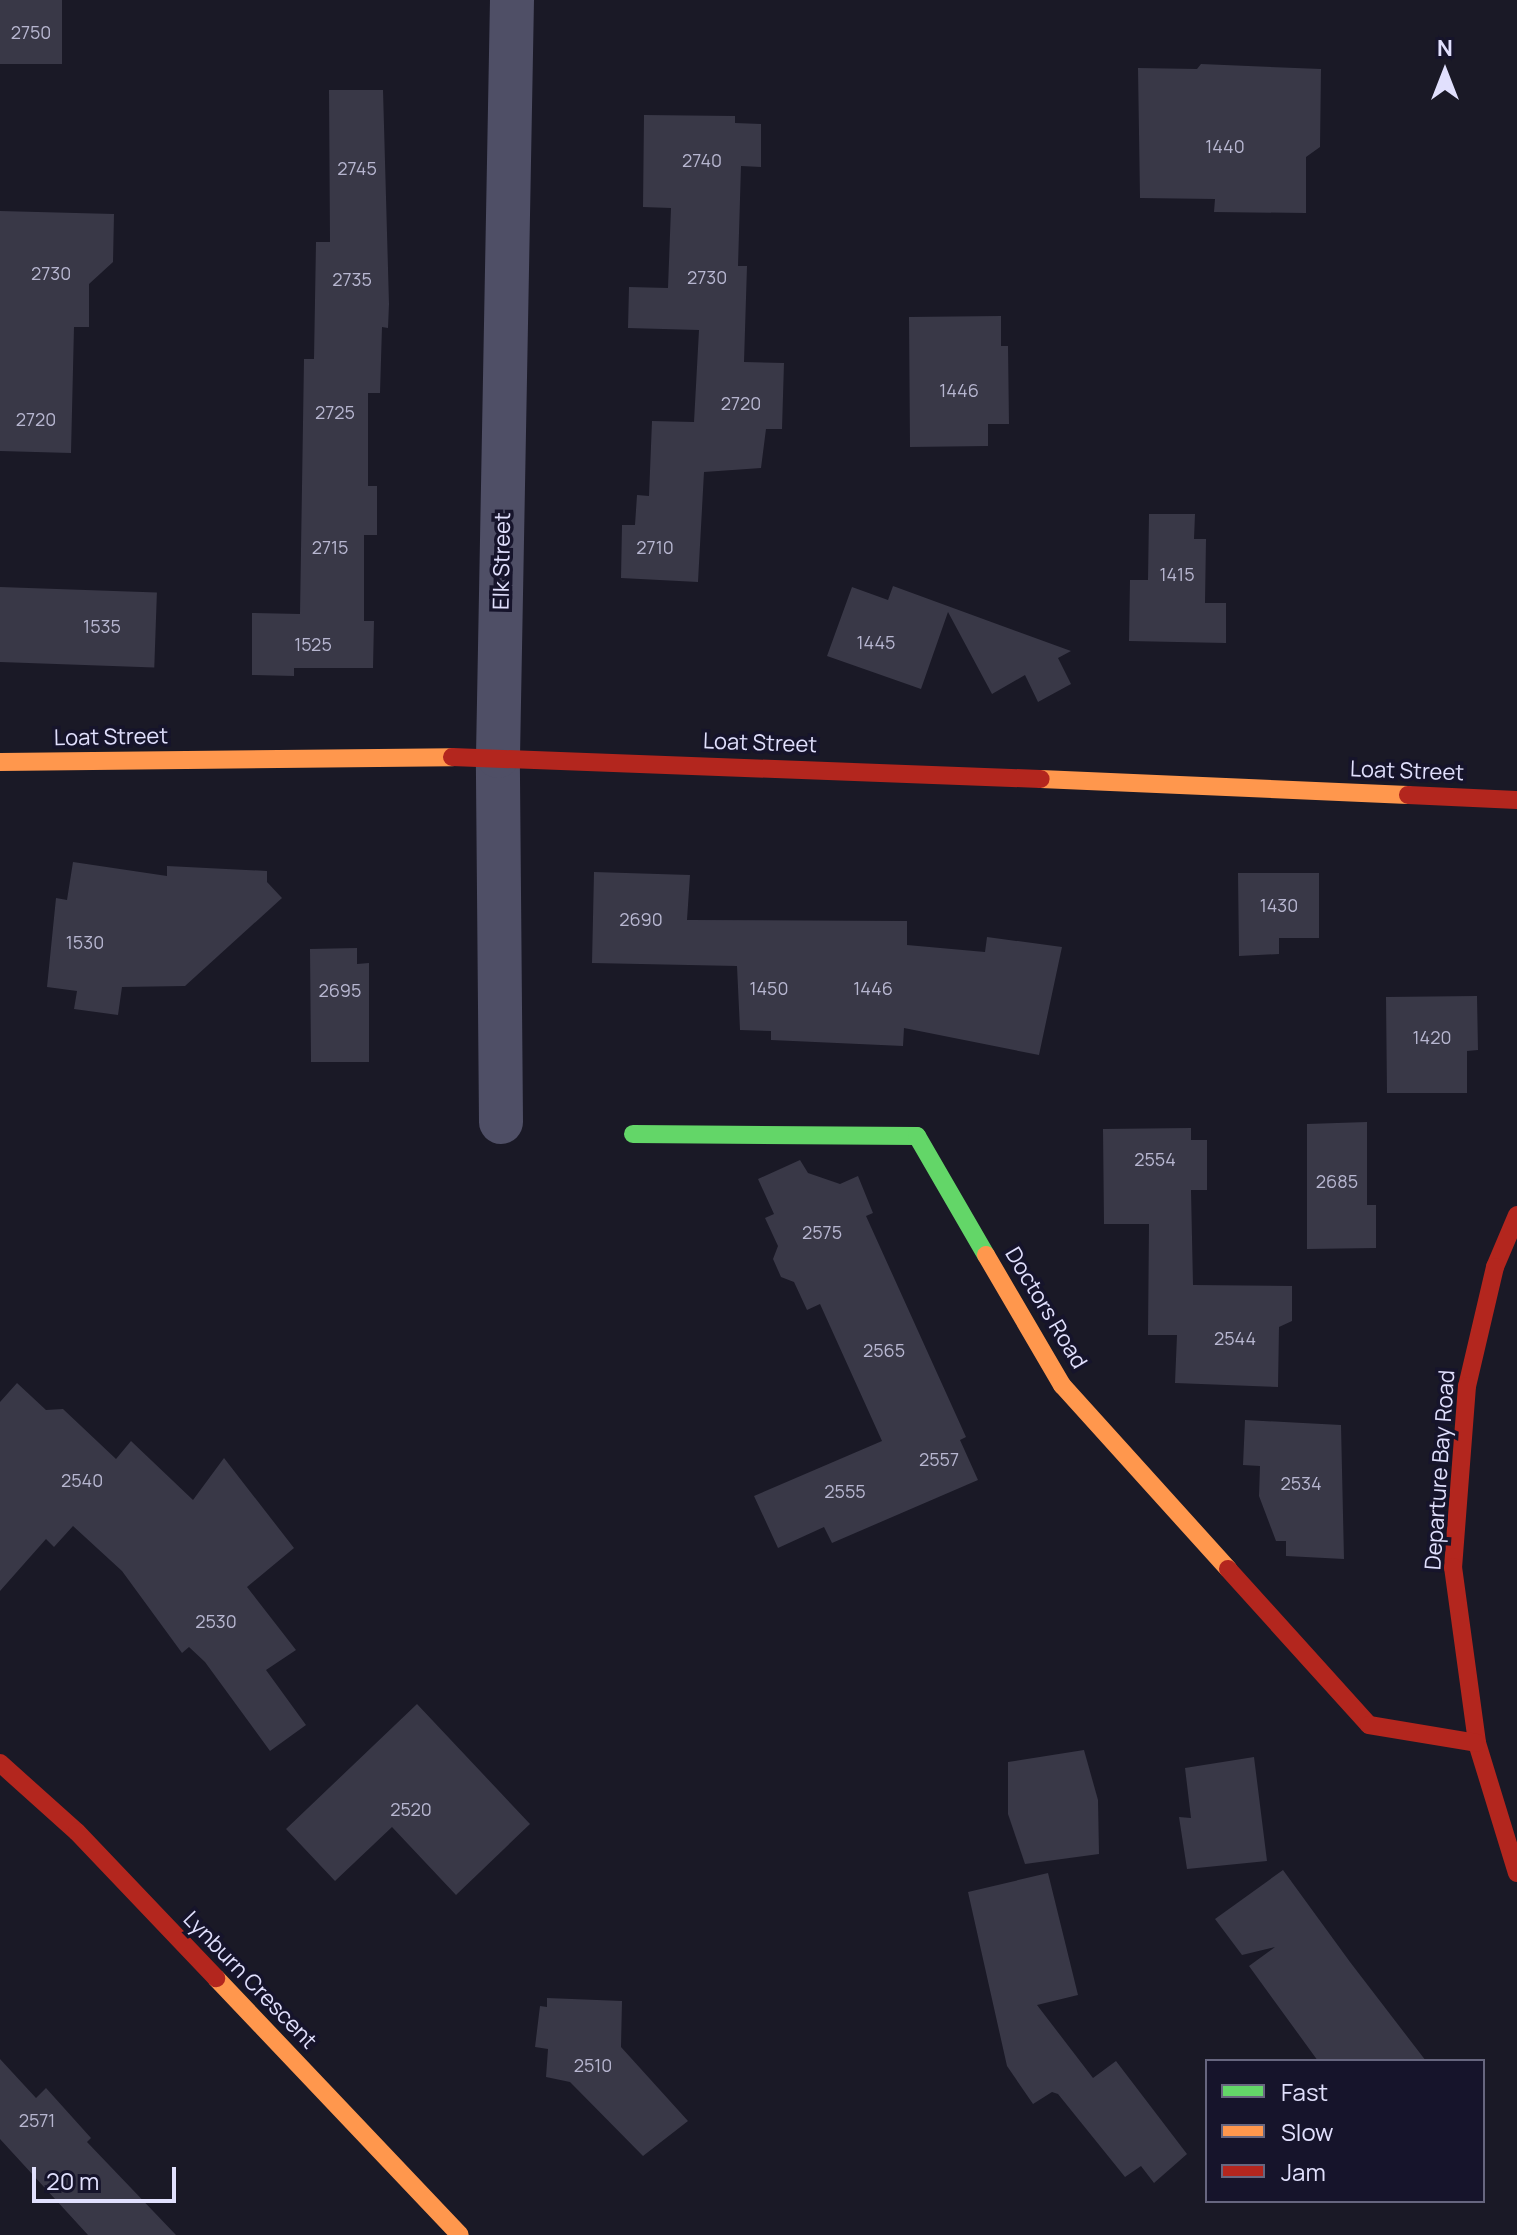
<!DOCTYPE html>
<style>
body{margin:0}
#map{position:relative;width:1517px;height:2235px;overflow:hidden;background:#1a1926;font-family:Manrope,sans-serif}
div>[style]{position:absolute}
.building>*{inset:0;background:#393847;transform-origin:0 0}
.street>*{height:44px;margin:-22px;padding:0 22px;transform-origin:22px;border-radius:22px;background:#4f4f66}
.fast>*{height:18px;margin:-9px;padding:0 9px;transform-origin:9px;border-radius:9px;background:#63d668}
.slow>*{height:18px;margin:-9px;padding:0 9px;transform-origin:9px;border-radius:9px;background:#ff974d}
.jam>*{height:18px;margin:-9px;padding:0 9px;transform-origin:9px;border-radius:9px;background:#b3261e}
span{translate:-50% -50%;white-space:nowrap;text-align:center;line-height:1.15;-webkit-text-stroke:7px #16142b;paint-order:stroke}
.number-label{font-size:18px;color:#b7b6d0}
.number-label span{-webkit-text-stroke-width:0}
.street-label{font-size:22px;color:#e1e0fd}
.legend{position:absolute;left:1205px;top:2059px;width:280px;height:144px;box-sizing:border-box;background:#16142b;border:2px solid #67667f;margin:0;padding:10px 14px;list-style:none;font-size:24px;color:#e1e0fd}
.legend li{display:flex;align-items:center;gap:16px;height:40px}
.legend b{width:40px;border:2px solid #67667f}
.north{position:absolute;left:1405px;top:32px;width:80px;height:80px;-webkit-text-stroke:6px #16142b;paint-order:stroke;rotate:0deg;font-size:22px;font-weight:700;line-height:32px;text-align:center;color:#e1e0fd}
.north::after{content:'';display:block;margin:auto;width:28px;height:36px;background:#e1e0fd;clip-path:polygon(50% 0,100% 100%,50% 72%,0 100%)}
.scale{position:absolute;left:32px;top:2167px;width:144px;height:36px;box-sizing:border-box;border:4px solid #e1e0fd;border-top:0;padding-left:10px;font-size:24px;line-height:28px;white-space:nowrap;color:#e1e0fd;-webkit-text-stroke:6px #16142b;paint-order:stroke}
</style>
<div id="map">
<div class="building">
<i style="left:0;top:0;width:62px;height:64px"></i>
<i style="clip-path:polygon(1201px 64px,1321px 69px,1320px 147px,1306px 157px,1306px 213px,1214px 212px,1215px 199px,1140px 198px,1138px 68px,1197px 69px)"></i>
<i style="clip-path:polygon(329px 90px,383px 90px,389px 304px,388px 328px,382px 327px,380px 393px,368px 393px,368px 486px,377px 486px,377px 535px,364px 535px,364px 621px,374px 621px,373px 668px,294px 668px,294px 676px,252px 675px,252px 613px,300px 614px,304px 359px,314px 359px,316px 242px,330px 242px)"></i>
<i style="clip-path:polygon(644px 115px,735px 116px,735px 123px,761px 124px,761px 167px,741px 166px,738px 266px,747px 266px,744px 362px,784px 363px,782px 429px,766px 429px,761px 468px,704px 472px,698px 582px,621px 578px,622px 525px,635px 525px,637px 495px,649px 496px,652px 421px,694px 422px,699px 330px,628px 328px,629px 287px,668px 288px,671px 208px,643px 207px)"></i>
<i style="clip-path:polygon(0 211px,114px 214px,113px 262px,89px 284px,89px 327px,74px 327px,71px 453px,0 451px)"></i>
<i style="clip-path:polygon(1001px 316px,1001px 346px,1008px 346px,1009px 424px,988px 424px,988px 446px,910px 447px,909px 317px)"></i>
<i style="clip-path:polygon(1149px 514px,1195px 514px,1194px 539px,1206px 539px,1205px 603px,1226px 603px,1226px 643px,1129px 641px,1130px 580px,1148px 580px)"></i>
<i style="clip-path:polygon(893px 586px,1071px 651px,1058px 658px,1071px 684px,1038px 702px,1025px 675px,992px 694px,948px 612px,921px 689px,827px 656px,852px 587px,888px 600px)"></i>
<i style="left:0;top:587px;width:157px;height:75px;rotate:2deg"></i>
<i style="clip-path:polygon(73px 862px,167px 876px,167px 866px,267px 871px,267px 882px,282px 898px,185px 986px,122px 987px,118px 1015px,74px 1009px,77px 991px,47px 987px,56px 898px,67px 900px)"></i>
<i style="clip-path:polygon(594px 872px,690px 875px,687px 920px,907px 921px,907px 945px,985px 952px,987px 937px,1062px 947px,1039px 1055px,904px 1028px,903px 1046px,771px 1040px,771px 1031px,740px 1030px,737px 966px,592px 963px)"></i>
<i style="clip-path:polygon(1238px 873px,1319px 873px,1319px 938px,1279px 938px,1279px 954px,1239px 956px)"></i>
<i style="clip-path:polygon(357px 948px,357px 964px,369px 963px,369px 1062px,311px 1062px,310px 949px)"></i>
<i style="clip-path:polygon(1477px 996px,1478px 1050px,1467px 1051px,1467px 1093px,1387px 1093px,1386px 997px)"></i>
<i style="clip-path:polygon(1367px 1122px,1367px 1205px,1376px 1205px,1376px 1248px,1307px 1249px,1307px 1124px)"></i>
<i style="clip-path:polygon(1191px 1128px,1191px 1140px,1207px 1140px,1207px 1190px,1191px 1190px,1193px 1285px,1292px 1286px,1292px 1321px,1279px 1327px,1278px 1387px,1175px 1383px,1177px 1335px,1148px 1335px,1149px 1224px,1104px 1224px,1103px 1129px)"></i>
<i style="clip-path:polygon(800px 1160px,808px 1173px,840px 1184px,858px 1176px,873px 1213px,866px 1216px,966px 1437px,960px 1440px,978px 1480px,832px 1543px,824px 1527px,778px 1548px,754px 1496px,882px 1441px,820px 1304px,807px 1310px,794px 1282px,781px 1277px,773px 1259px,778px 1246px,765px 1218px,774px 1214px,758px 1179px)"></i>
<i style="clip-path:polygon(17px 1383px,46px 1410px,63px 1409px,116px 1459px,131px 1441px,193px 1500px,224px 1458px,294px 1548px,247px 1587px,296px 1650px,266px 1670px,306px 1725px,270px 1751px,205px 1662px,189px 1647px,182px 1653px,122px 1571px,73px 1526px,54px 1547px,46px 1539px,0 1591px,0 1402px)"></i>
<i style="clip-path:polygon(1245px 1420px,1341px 1425px,1344px 1559px,1286px 1556px,1286px 1541px,1276px 1541px,1259px 1496px,1260px 1466px,1243px 1465px)"></i>
<i style="clip-path:polygon(417px 1704px,530px 1824px,456px 1895px,392px 1827px,335px 1881px,286px 1829px)"></i>
<i style="clip-path:polygon(1084px 1750px,1098px 1800px,1099px 1854px,1025px 1864px,1008px 1814px,1008px 1762px)"></i>
<i style="clip-path:polygon(1254px 1757px,1267px 1861px,1187px 1869px,1179px 1817px,1191px 1818px,1185px 1768px)"></i>
<i style="clip-path:polygon(1283px 1870px,1350px 1962px,1426px 2061px,1318px 2061px,1249px 1966px,1275px 1947px,1242px 1955px,1215px 1919px)"></i>
<i style="clip-path:polygon(1048px 1873px,1078px 1995px,1037px 2005px,1093px 2078px,1116px 2061px,1187px 2154px,1154px 2183px,1141px 2166px,1125px 2177px,1058px 2094px,1052px 2092px,1033px 2104px,1007px 2066px,968px 1892px)"></i>
<i style="clip-path:polygon(547px 1998px,622px 2001px,621px 2047px,688px 2121px,643px 2156px,570px 2082px,546px 2077px,548px 2049px,535px 2047px,540px 2006px,547px 2007px)"></i>
<i style="clip-path:polygon(0 2059px,36px 2098px,46px 2088px,91px 2138px,87px 2142px,176px 2235px,88px 2235px,0 2139px)"></i>
</div>
<div class="street">
<i style="left:501px;top:1122px;width:366px;rotate:-90.5deg"></i>
<i style="left:498px;top:756px;width:756px;rotate:-88.94deg"></i>
</div>
<div class="fast">
<i style="left:633px;top:1134px;width:284px;rotate:0.4deg"></i>
<i style="left:917px;top:1136px;width:138px;rotate:59.9deg"></i>
</div>
<div class="slow">
<i style="left:0;top:762px;width:452px;rotate:-0.6deg"></i>
<i style="left:1041px;top:779px;width:367px;rotate:2.5deg"></i>
<i style="left:986px;top:1255px;width:151px;rotate:59.7deg"></i>
<i style="left:1062px;top:1385px;width:248px;rotate:47.9deg"></i>
<i style="left:216px;top:1978px;width:354px;rotate:46.5deg"></i>
</div>
<div class="jam">
<i style="left:452px;top:757px;width:589px;rotate:2.14deg"></i>
<i style="left:1408px;top:795px;width:109px;rotate:2.6deg"></i>
<i style="left:1517px;top:1215px;width:56px;rotate:112.9deg"></i>
<i style="left:1495px;top:1267px;width:122px;rotate:103.2deg"></i>
<i style="left:1467px;top:1386px;width:182px;rotate:94.4deg"></i>
<i style="left:1453px;top:1567px;width:178px;rotate:82.2deg"></i>
<i style="left:1477px;top:1743px;width:136px;rotate:72.9deg"></i>
<i style="left:1228px;top:1569px;width:210px;rotate:47.9deg"></i>
<i style="left:1369px;top:1725px;width:109px;rotate:9.5deg"></i>
<i style="left:0;top:1763px;width:103px;rotate:41.9deg"></i>
<i style="left:77px;top:1832px;width:202px;rotate:46.4deg"></i>
</div>
<div class="number-label">
<span style="left:31px;top:32px">2750</span>
<span style="left:1225px;top:146px">1440</span>
<span style="left:702px;top:160px">2740</span>
<span style="left:357px;top:168px">2745</span>
<span style="left:51px;top:273px">2730</span>
<span style="left:707px;top:277px">2730</span>
<span style="left:352px;top:279px">2735</span>
<span style="left:959px;top:390px">1446</span>
<span style="left:741px;top:403px">2720</span>
<span style="left:335px;top:412px">2725</span>
<span style="left:36px;top:419px">2720</span>
<span style="left:330px;top:547px">2715</span>
<span style="left:655px;top:547px">2710</span>
<span style="left:1177px;top:574px">1415</span>
<span style="left:102px;top:626px">1535</span>
<span style="left:876px;top:642px">1445</span>
<span style="left:313px;top:644px">1525</span>
<span style="left:1279px;top:905px">1430</span>
<span style="left:641px;top:919px">2690</span>
<span style="left:85px;top:942px">1530</span>
<span style="left:769px;top:988px">1450</span>
<span style="left:873px;top:988px">1446</span>
<span style="left:340px;top:990px">2695</span>
<span style="left:1432px;top:1037px">1420</span>
<span style="left:1155px;top:1159px">2554</span>
<span style="left:1337px;top:1181px">2685</span>
<span style="left:822px;top:1232px">2575</span>
<span style="left:1235px;top:1338px">2544</span>
<span style="left:884px;top:1350px">2565</span>
<span style="left:939px;top:1459px">2557</span>
<span style="left:82px;top:1480px">2540</span>
<span style="left:1301px;top:1483px">2534</span>
<span style="left:845px;top:1491px">2555</span>
<span style="left:216px;top:1621px">2530</span>
<span style="left:411px;top:1809px">2520</span>
<span style="left:593px;top:2065px">2510</span>
<span style="left:37px;top:2120px">2571</span>
</div>
<div class="street-label">
<span style="left:502px;top:561px;rotate:-89deg">Elk Street</span>
<span style="left:111px;top:737px;rotate:-1deg">Loat Street</span>
<span style="left:760px;top:743px;rotate:2deg">Loat Street</span>
<span style="left:1407px;top:771px;rotate:2deg">Loat Street</span>
<span style="left:1046px;top:1308px;rotate:59deg">Doctors Road</span>
<span style="left:1440px;top:1470px;rotate:-86deg">Departure Bay Road</span>
<span style="left:250px;top:1980px;rotate:46deg">Lynburn Crescent</span>
</div>
<ul class="legend">
<li><b style="height:10px;background:#63d668"></b>Fast</li>
<li><b style="height:10px;background:#ff974d"></b>Slow</li>
<li><b style="height:10px;background:#b3261e"></b>Jam</li>
</ul>
<div class="north">N</div>
<div class="scale">20 m</div>
</div>
